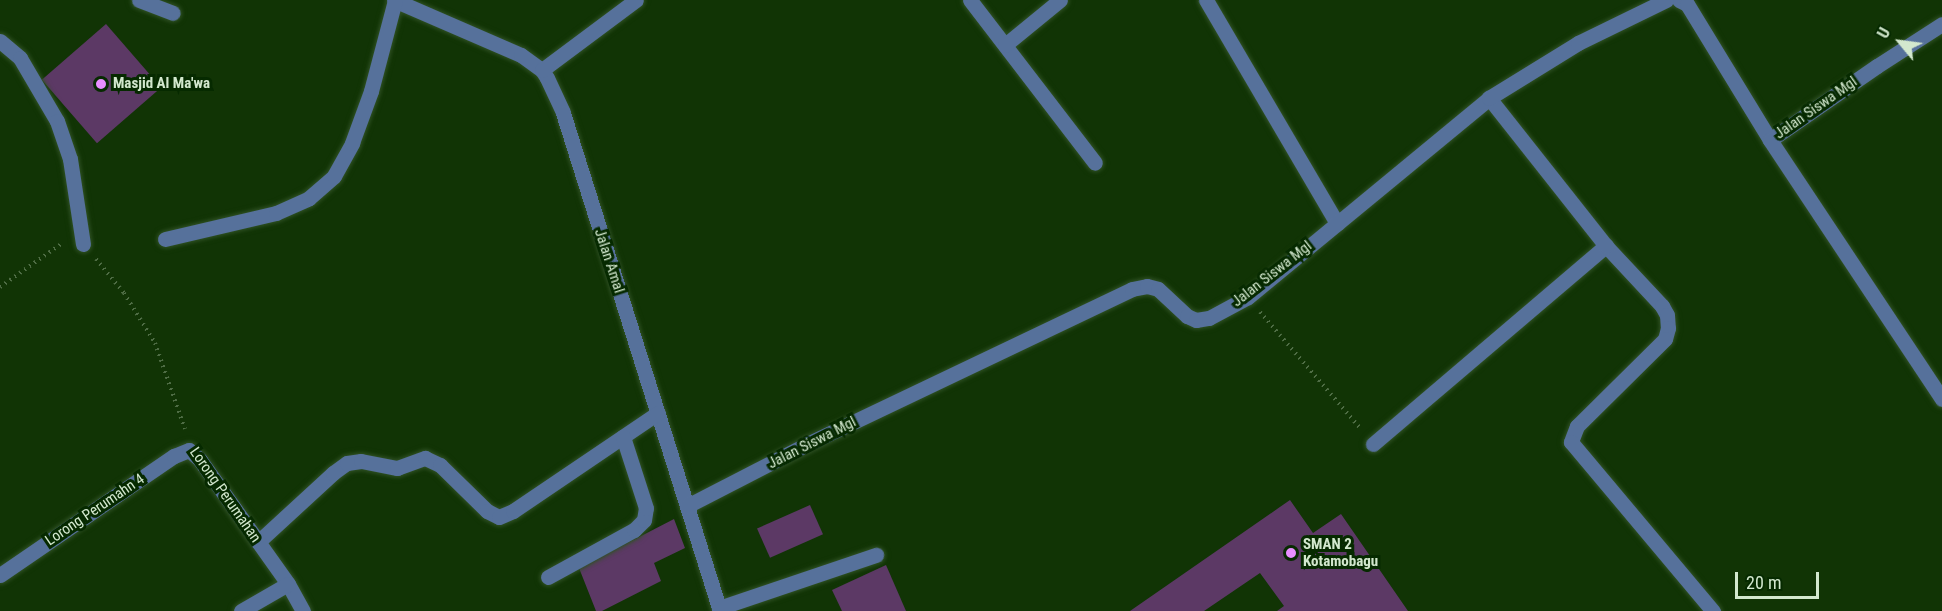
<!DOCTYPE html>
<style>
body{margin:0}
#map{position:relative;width:1942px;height:611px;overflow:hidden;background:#113405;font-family:"Roboto Condensed",sans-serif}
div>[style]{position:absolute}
.building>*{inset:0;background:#5c3965;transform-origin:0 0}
.path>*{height:4px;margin-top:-2px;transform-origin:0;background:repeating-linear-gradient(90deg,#4f6d45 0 1.5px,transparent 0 6px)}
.roads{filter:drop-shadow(0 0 2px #305125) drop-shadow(0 0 2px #305125)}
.minor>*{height:15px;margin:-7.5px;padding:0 7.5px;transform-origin:7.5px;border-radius:7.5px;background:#56719b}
.dots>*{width:16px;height:16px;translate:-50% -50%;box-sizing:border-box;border:3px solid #062a00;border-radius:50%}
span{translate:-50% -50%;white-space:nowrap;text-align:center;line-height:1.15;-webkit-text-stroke:6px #062a00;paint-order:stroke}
.poi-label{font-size:15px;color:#d3e8ce;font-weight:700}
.left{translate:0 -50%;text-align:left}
.street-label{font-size:15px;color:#d3e8ce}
.north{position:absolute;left:1870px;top:12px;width:60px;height:60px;-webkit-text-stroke:4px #062a00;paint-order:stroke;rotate:299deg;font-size:16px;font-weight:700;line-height:24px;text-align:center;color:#d3e8ce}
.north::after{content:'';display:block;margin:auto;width:21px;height:27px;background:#d3e8ce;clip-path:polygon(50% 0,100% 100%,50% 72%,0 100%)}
.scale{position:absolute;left:1735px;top:572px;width:84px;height:27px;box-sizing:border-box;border:3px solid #d3e8ce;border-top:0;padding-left:8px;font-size:18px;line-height:21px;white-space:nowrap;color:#d3e8ce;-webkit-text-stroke:4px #062a00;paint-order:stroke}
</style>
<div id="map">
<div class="building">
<i style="left:106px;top:24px;width:84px;height:85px;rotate:49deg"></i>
<i style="clip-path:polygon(1290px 500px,1313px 533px,1341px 514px,1408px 611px,1277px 611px,1284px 606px,1260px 573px,1204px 611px,1130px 611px)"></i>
<i style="left:810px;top:505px;width:32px;height:58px;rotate:66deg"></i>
<i style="clip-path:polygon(674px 519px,685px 548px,654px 563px,661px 581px,602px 611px,596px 611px,579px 568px)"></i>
<i style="clip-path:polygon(886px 565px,906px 611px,842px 611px,832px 590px)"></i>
</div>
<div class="path">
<i style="left:96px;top:259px;width:44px;rotate:50.5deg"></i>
<i style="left:124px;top:293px;width:59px;rotate:58.2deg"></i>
<i style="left:155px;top:343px;width:91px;rotate:70.8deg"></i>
<i style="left:0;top:287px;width:75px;rotate:-35.2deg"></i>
<i style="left:1260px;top:312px;width:155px;rotate:49.2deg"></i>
</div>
<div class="roads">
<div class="minor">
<i style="left:139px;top:0;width:36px;rotate:21deg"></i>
<i style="left:394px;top:0;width:138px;rotate:23.4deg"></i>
<i style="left:521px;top:55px;width:26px;rotate:36deg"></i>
<i style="left:542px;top:70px;width:9px;rotate:58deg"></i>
<i style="left:547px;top:78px;width:38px;rotate:65deg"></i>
<i style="left:563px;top:113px;width:522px;rotate:72.5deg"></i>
<i style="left:970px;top:0;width:205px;rotate:52.5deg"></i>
<i style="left:1206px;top:0;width:259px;rotate:59.6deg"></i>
<i style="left:1679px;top:0;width:9px;rotate:27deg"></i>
<i style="left:1687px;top:4px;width:159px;rotate:58.6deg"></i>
<i style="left:1770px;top:140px;width:130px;rotate:-34.7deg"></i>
<i style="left:1877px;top:66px;width:77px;rotate:-32.9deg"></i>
<i style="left:0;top:41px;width:26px;rotate:40deg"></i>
<i style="left:20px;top:58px;width:73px;rotate:59.6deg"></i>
<i style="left:57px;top:121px;width:40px;rotate:71.1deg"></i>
<i style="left:70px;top:159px;width:86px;rotate:81.3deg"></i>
<i style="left:1005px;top:45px;width:71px;rotate:-39.3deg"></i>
<i style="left:542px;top:70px;width:117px;rotate:-36.7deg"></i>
<i style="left:1770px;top:140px;width:311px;rotate:56.4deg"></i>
<i style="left:165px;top:239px;width:114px;rotate:-13.2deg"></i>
<i style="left:276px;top:213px;width:36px;rotate:-24deg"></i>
<i style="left:309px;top:198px;width:33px;rotate:-41deg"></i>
<i style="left:334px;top:176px;width:38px;rotate:-61deg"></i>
<i style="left:352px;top:143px;width:55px;rotate:-69.9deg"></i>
<i style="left:371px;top:91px;width:94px;rotate:-75.2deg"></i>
<i style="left:1606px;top:246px;width:82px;rotate:47deg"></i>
<i style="left:1662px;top:306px;width:10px;rotate:61deg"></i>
<i style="left:1667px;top:315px;width:13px;rotate:86deg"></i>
<i style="left:1668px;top:328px;width:11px;rotate:105deg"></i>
<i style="left:1665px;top:339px;width:124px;rotate:135.3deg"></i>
<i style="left:1577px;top:426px;width:17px;rotate:111deg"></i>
<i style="left:1571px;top:442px;width:221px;rotate:50deg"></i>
<i style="left:1373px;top:444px;width:306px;rotate:-40.4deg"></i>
<i style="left:1606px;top:246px;width:189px;rotate:-128.3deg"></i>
<i style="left:687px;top:506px;width:133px;rotate:-27.3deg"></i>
<i style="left:805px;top:445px;width:362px;rotate:-25.5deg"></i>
<i style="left:1132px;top:289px;width:15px;rotate:-11deg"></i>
<i style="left:1147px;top:286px;width:11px;rotate:15deg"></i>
<i style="left:1158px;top:289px;width:40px;rotate:43deg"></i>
<i style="left:1187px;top:316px;width:10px;rotate:24deg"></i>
<i style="left:1196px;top:320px;width:13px;rotate:-9deg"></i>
<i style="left:1209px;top:318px;width:44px;rotate:-28.3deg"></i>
<i style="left:1248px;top:297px;width:313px;rotate:-39.5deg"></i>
<i style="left:1489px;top:98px;width:105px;rotate:-31.7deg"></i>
<i style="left:1578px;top:43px;width:98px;rotate:-26deg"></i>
<i style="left:258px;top:542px;width:102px;rotate:-42.6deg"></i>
<i style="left:333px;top:473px;width:17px;rotate:-36deg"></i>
<i style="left:347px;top:463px;width:14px;rotate:-8deg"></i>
<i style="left:361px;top:461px;width:37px;rotate:11deg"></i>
<i style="left:397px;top:468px;width:30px;rotate:-20deg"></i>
<i style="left:425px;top:458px;width:17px;rotate:25deg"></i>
<i style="left:440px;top:465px;width:66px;rotate:44.4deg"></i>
<i style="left:487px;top:511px;width:13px;rotate:27deg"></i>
<i style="left:499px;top:517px;width:15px;rotate:-23deg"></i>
<i style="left:513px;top:511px;width:175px;rotate:-34.1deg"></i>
<i style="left:0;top:575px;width:211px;rotate:-34.4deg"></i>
<i style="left:174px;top:456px;width:16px;rotate:-22deg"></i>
<i style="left:189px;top:450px;width:15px;rotate:42deg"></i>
<i style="left:200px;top:460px;width:152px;rotate:54.6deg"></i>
<i style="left:288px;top:584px;width:31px;rotate:61deg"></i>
<i style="left:548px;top:577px;width:98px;rotate:-28.7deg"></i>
<i style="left:634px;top:530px;width:14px;rotate:-45deg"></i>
<i style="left:644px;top:520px;width:12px;rotate:-81deg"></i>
<i style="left:646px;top:508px;width:75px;rotate:-107.9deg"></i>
<i style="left:719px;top:608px;width:166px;rotate:-18.7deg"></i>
<i style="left:241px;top:611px;width:54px;rotate:-29.9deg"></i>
</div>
</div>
<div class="dots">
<i style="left:101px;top:84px;background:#e88eff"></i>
<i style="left:1291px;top:553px;background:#e88eff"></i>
</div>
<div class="poi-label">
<span class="left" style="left:113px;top:84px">Masjid Al Ma'wa</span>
<span class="left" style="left:1303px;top:553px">SMAN 2<br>Kotamobagu</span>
</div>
<div class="street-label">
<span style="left:1816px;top:108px;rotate:-35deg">Jalan Siswa Mgl</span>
<span style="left:609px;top:261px;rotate:72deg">Jalan Amal</span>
<span style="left:1272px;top:274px;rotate:-38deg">Jalan Siswa Mgl</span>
<span style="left:812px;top:443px;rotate:-27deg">Jalan Siswa Mgl</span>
<span style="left:225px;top:495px;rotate:55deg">Lorong Perumahan</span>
<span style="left:95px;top:510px;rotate:-34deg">Lorong Perumahn 4</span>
</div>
<div class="north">U</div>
<div class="scale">20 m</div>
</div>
